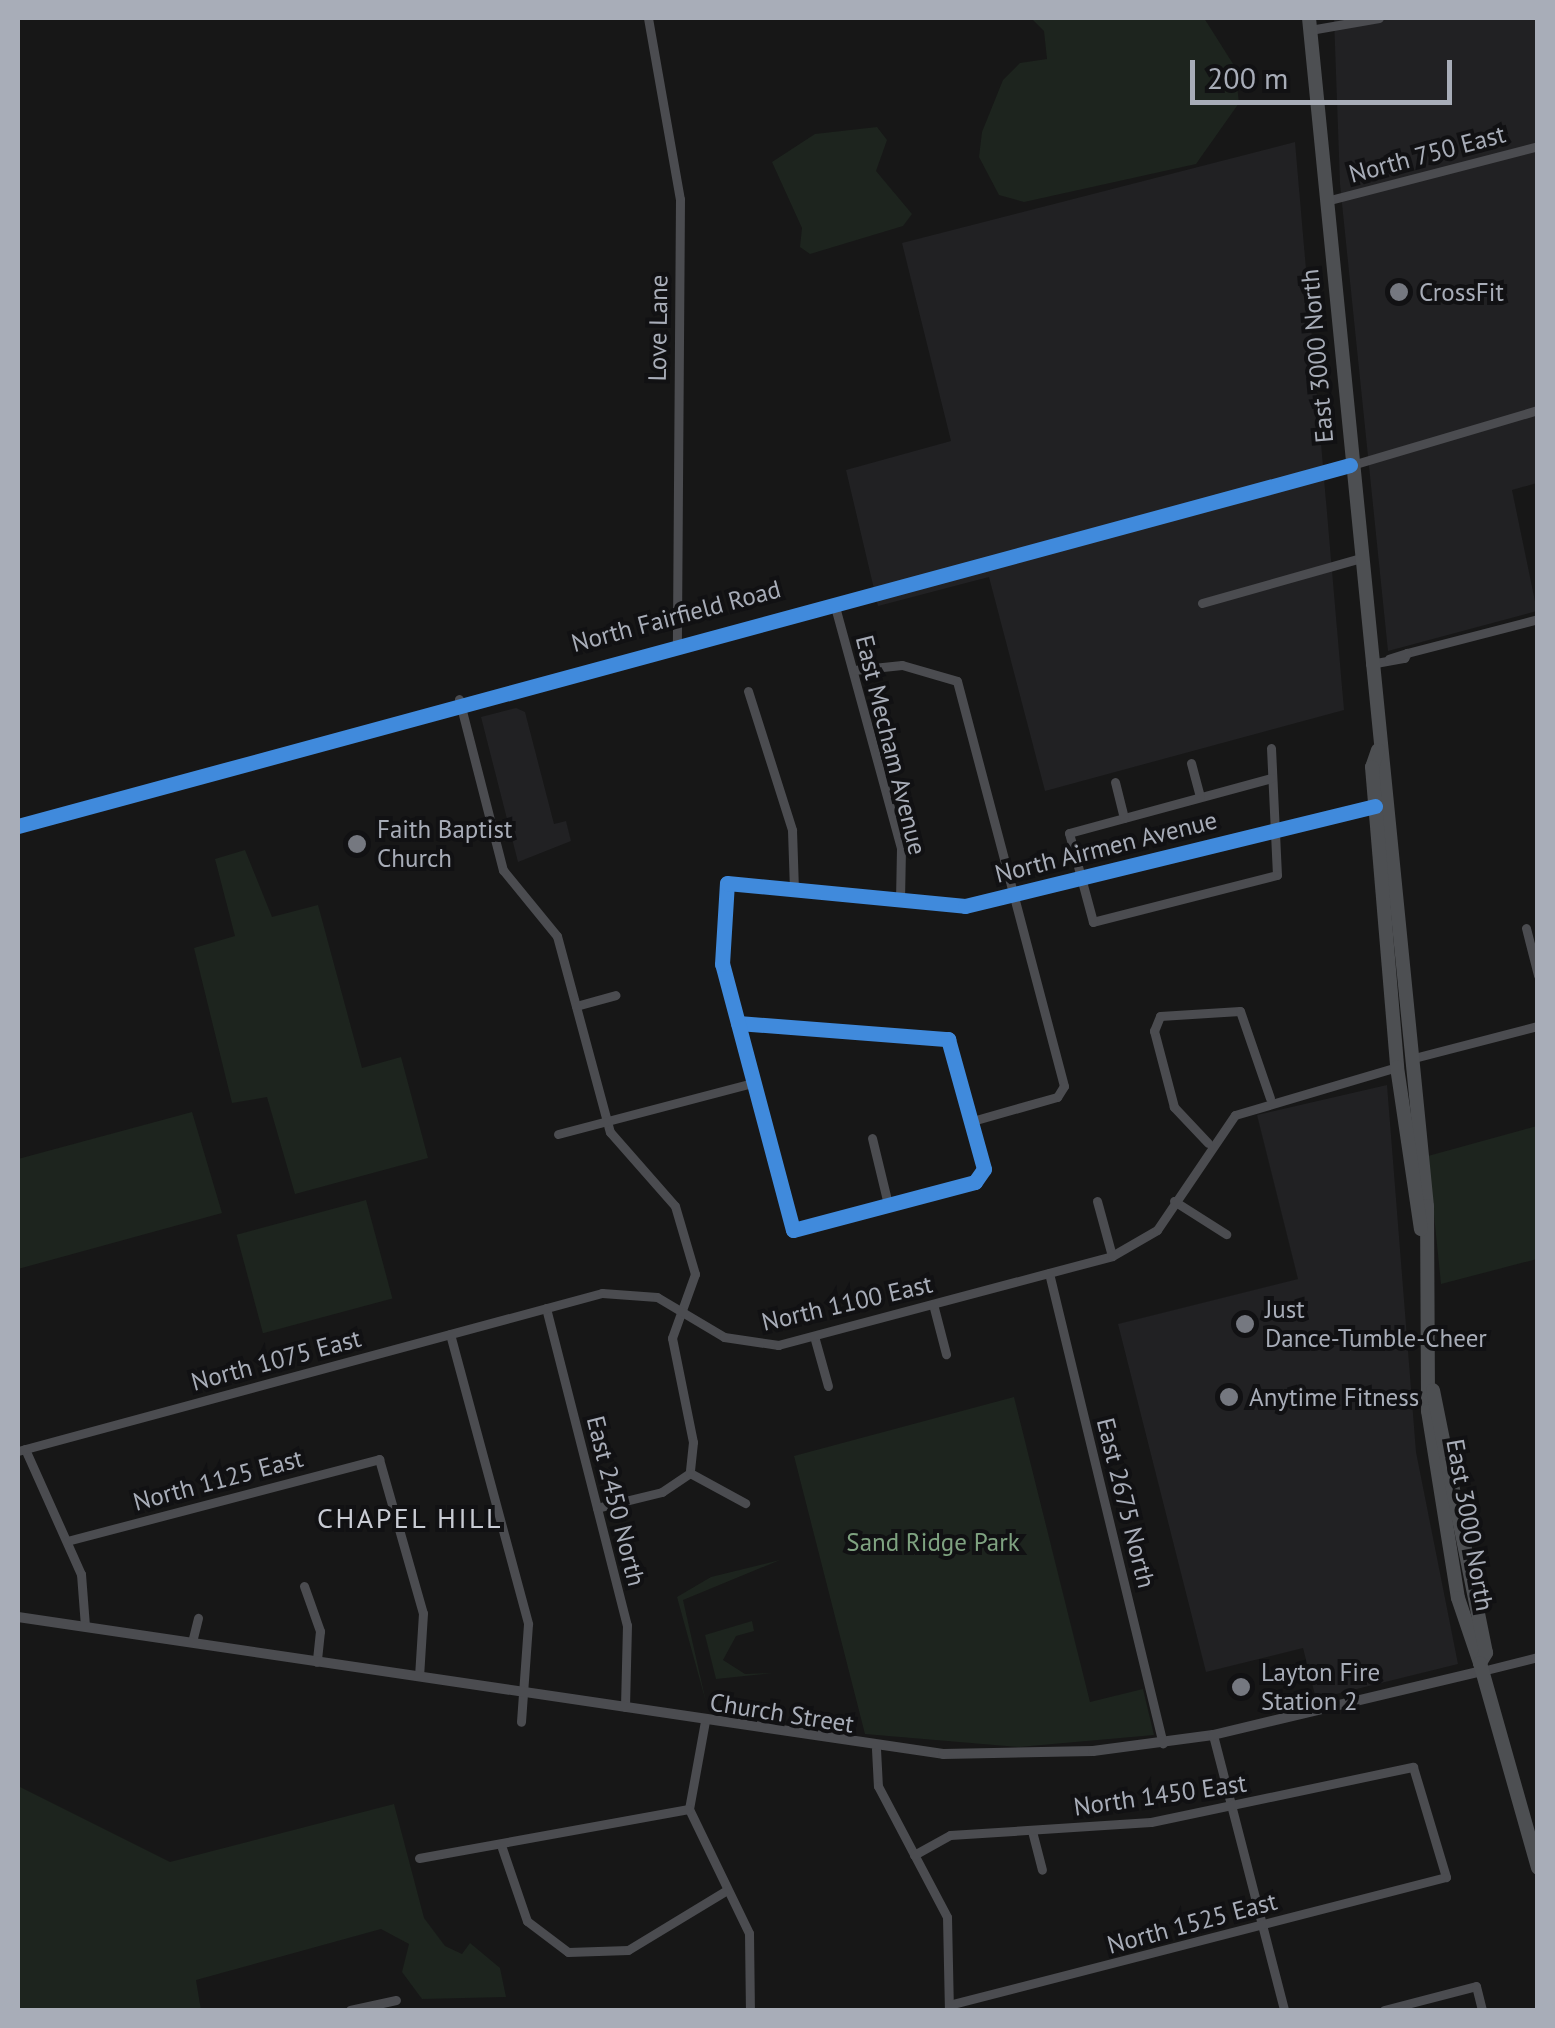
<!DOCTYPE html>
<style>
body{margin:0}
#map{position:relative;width:1555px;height:2028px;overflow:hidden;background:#171717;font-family:"PT Sans",sans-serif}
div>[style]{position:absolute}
.built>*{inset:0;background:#212123}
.green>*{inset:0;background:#1d241e;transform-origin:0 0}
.minor>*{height:9px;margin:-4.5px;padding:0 4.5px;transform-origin:4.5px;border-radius:4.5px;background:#4b4c50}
.tertiary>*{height:10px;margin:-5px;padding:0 5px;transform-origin:5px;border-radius:5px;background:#4b4c50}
.secondary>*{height:12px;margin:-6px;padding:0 6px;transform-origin:6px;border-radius:6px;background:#4a4a4e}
.primary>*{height:14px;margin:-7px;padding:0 7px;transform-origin:7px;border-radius:7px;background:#4d4f52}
.cycleway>*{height:15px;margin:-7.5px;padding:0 7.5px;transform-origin:7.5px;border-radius:7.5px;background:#408adc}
.dots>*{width:28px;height:28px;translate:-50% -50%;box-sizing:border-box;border:5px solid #111113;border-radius:50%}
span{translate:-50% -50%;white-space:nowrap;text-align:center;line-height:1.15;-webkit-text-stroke:8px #111113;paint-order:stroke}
.street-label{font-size:25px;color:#a8adb8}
.poi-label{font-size:25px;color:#a8adb8}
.left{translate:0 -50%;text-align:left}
.park-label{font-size:25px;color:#7fa381}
.neighbourhood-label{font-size:28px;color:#c9ccd4;letter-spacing:2.5px}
.frame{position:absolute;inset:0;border:20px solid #a8adb8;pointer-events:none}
.scale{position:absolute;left:1190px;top:60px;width:262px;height:45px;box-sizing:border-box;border:5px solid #a8adb8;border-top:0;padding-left:12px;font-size:30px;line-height:35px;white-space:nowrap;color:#a8adb8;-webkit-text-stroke:8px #111113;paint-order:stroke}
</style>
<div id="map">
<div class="built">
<i style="clip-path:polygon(1334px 18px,1537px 18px,1537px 483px,1512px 490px,1537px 611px,1388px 651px,1340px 184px)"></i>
<i style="clip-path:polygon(1295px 142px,1344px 710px,1045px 791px,989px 577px,878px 606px,846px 470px,951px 441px,902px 243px)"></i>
<i style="clip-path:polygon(516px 708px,525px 712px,554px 824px,566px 821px,571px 841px,518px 862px,481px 717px)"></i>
<i style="clip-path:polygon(1387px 1085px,1416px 1452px,1458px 1664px,1316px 1699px,1303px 1648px,1206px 1672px,1118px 1324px,1298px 1279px,1257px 1115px)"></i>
</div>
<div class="green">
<i style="clip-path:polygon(1031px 18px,1204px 18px,1235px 67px,1239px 103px,1196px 164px,1024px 202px,999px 195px,979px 157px,982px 132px,1003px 80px,1020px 63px,1047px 59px,1044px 31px)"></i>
<i style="clip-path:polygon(877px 127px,887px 140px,876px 171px,912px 214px,903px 226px,810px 254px,800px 247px,802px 228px,772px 162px,815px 134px)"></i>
<i style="clip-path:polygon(245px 850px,272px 917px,318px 905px,362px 1068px,401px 1057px,428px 1158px,295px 1194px,267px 1097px,232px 1103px,194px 948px,235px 936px,215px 859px)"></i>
<i style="clip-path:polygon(192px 1112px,222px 1213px,18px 1269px,18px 1159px)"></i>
<i style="clip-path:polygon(1537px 1126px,1537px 1259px,1441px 1284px,1428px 1156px)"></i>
<i style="left:366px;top:1200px;width:102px;height:134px;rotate:75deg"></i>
<i style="clip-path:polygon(1014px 1397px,1090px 1702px,1143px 1689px,1154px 1735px,1019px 1747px,865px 1734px,794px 1456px)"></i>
<i style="clip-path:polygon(780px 1560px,683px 1600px,706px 1702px,677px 1597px,711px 1577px)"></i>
<i style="clip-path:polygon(752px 1621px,754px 1631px,736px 1636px,723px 1660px,745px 1674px,773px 1673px,716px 1679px,705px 1635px)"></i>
<i style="clip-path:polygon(18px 1786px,170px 1862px,394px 1804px,424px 1918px,445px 1946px,462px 1954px,470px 1943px,500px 1968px,506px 1997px,422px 1999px,402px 1972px,409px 1944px,381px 1929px,196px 1980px,201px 2010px,18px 2010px)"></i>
</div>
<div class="minor">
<i style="left:648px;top:18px;width:184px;rotate:80deg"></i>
<i style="left:680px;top:199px;width:442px;rotate:90.4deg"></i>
<i style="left:1310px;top:30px;width:70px;rotate:-9.9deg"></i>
<i style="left:1326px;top:201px;width:219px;rotate:-14.5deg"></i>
<i style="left:1352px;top:465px;width:194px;rotate:-16.5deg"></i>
<i style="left:834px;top:603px;width:254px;rotate:74.7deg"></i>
<i style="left:901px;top:848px;width:52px;rotate:91.1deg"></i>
<i style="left:1202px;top:603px;width:162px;rotate:-15.8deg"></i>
<i style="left:1407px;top:653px;width:135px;rotate:-14.5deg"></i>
<i style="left:1370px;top:664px;width:35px;rotate:-10deg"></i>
<i style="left:1404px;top:658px;width:6px;rotate:-59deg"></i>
<i style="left:1407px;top:653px;width:19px;rotate:162deg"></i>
<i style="left:854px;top:670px;width:48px;rotate:-5.9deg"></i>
<i style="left:902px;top:665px;width:57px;rotate:16.2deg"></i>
<i style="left:957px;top:681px;width:419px;rotate:75.2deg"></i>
<i style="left:1064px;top:1086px;width:13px;rotate:122deg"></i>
<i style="left:1057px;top:1097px;width:88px;rotate:164.2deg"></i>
<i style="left:748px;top:691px;width:146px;rotate:72.4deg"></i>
<i style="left:792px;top:830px;width:59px;rotate:88.1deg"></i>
<i style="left:459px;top:699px;width:177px;rotate:75.6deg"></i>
<i style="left:503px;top:870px;width:85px;rotate:50.7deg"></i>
<i style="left:557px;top:936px;width:203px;rotate:74.9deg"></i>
<i style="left:610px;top:1132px;width:98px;rotate:48.7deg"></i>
<i style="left:675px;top:1206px;width:71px;rotate:73.6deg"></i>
<i style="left:695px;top:1274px;width:68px;rotate:109.8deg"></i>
<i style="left:672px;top:1338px;width:106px;rotate:78.6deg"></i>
<i style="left:693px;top:1442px;width:31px;rotate:96deg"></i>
<i style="left:690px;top:1473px;width:34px;rotate:146deg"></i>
<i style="left:662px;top:1492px;width:67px;rotate:166.2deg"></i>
<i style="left:1271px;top:748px;width:127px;rotate:87.3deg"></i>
<i style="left:1277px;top:875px;width:190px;rotate:165.7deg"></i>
<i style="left:1093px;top:922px;width:92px;rotate:-105.1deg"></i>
<i style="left:1069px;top:833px;width:210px;rotate:-15.2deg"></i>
<i style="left:1191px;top:763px;width:35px;rotate:75deg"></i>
<i style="left:1115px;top:782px;width:37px;rotate:76deg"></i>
<i style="left:1526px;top:928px;width:49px;rotate:75.7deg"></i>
<i style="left:576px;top:1006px;width:41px;rotate:-15.4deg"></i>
<i style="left:738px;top:1023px;width:211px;rotate:4.4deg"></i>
<i style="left:948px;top:1039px;width:135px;rotate:74.5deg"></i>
<i style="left:984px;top:1169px;width:16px;rotate:125deg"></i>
<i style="left:975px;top:1182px;width:188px;rotate:165.2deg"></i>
<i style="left:793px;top:1230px;width:275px;rotate:-104.9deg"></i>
<i style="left:722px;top:964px;width:81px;rotate:-86.5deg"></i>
<i style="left:727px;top:883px;width:239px;rotate:5.5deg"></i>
<i style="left:965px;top:906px;width:422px;rotate:-13.7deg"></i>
<i style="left:1414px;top:1058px;width:128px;rotate:-14.5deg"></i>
<i style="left:558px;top:1134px;width:201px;rotate:-14.7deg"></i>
<i style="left:872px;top:1138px;width:68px;rotate:76.4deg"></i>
<i style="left:1208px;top:1143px;width:50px;rotate:-133.4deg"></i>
<i style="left:1174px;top:1107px;width:79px;rotate:-104.7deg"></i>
<i style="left:1154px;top:1031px;width:16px;rotate:-68deg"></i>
<i style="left:1160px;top:1016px;width:80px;rotate:-3.6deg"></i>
<i style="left:1240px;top:1011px;width:92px;rotate:71deg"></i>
<i style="left:1097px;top:1201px;width:57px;rotate:74.7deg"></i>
<i style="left:1174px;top:1201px;width:62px;rotate:32.4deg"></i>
<i style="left:1049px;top:1273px;width:484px;rotate:76.4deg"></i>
<i style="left:933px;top:1304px;width:52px;rotate:75.4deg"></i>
<i style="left:546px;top:1308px;width:327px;rotate:75.7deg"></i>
<i style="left:627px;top:1625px;width:82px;rotate:91.4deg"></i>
<i style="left:450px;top:1334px;width:300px;rotate:74.9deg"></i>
<i style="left:528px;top:1624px;width:98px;rotate:94.1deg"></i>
<i style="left:814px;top:1336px;width:52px;rotate:74.4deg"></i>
<i style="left:25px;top:1449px;width:137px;rotate:65.9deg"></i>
<i style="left:81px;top:1574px;width:52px;rotate:85.6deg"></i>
<i style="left:18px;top:1451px;width:605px;rotate:-15.14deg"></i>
<i style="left:602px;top:1293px;width:55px;rotate:4.2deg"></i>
<i style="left:657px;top:1297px;width:78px;rotate:30.8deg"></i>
<i style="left:724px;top:1337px;width:55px;rotate:8.4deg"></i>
<i style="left:778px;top:1345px;width:346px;rotate:-14.9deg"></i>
<i style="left:1112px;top:1256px;width:52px;rotate:-30deg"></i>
<i style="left:1157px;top:1230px;width:139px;rotate:-55.9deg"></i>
<i style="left:1235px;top:1115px;width:169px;rotate:-16.5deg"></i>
<i style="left:690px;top:1473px;width:63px;rotate:28.6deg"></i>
<i style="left:67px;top:1541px;width:323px;rotate:-14.7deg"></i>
<i style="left:379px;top:1459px;width:160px;rotate:74.1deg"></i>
<i style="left:423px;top:1613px;width:63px;rotate:93.6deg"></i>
<i style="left:304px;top:1586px;width:48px;rotate:70.4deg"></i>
<i style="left:320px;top:1631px;width:31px;rotate:96deg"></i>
<i style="left:192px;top:1642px;width:25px;rotate:-76deg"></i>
<i style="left:1482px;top:1671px;width:58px;rotate:-14deg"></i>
<i style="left:705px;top:1721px;width:89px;rotate:100.3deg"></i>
<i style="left:689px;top:1809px;width:138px;rotate:64.2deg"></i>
<i style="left:749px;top:1933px;width:77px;rotate:89.3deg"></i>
<i style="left:1213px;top:1735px;width:284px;rotate:75.5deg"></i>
<i style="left:876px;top:1749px;width:37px;rotate:87deg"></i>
<i style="left:878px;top:1786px;width:148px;rotate:62.2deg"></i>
<i style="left:947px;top:1917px;width:92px;rotate:88.8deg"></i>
<i style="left:1032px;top:1831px;width:40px;rotate:75.6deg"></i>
<i style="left:502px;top:1848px;width:77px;rotate:71.1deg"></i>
<i style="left:527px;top:1921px;width:51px;rotate:37.1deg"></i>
<i style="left:568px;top:1952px;width:60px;rotate:-1.9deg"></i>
<i style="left:628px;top:1950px;width:116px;rotate:-31.2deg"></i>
<i style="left:914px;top:1855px;width:41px;rotate:-29.1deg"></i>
<i style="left:950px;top:1835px;width:201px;rotate:-3.7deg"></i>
<i style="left:1151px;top:1822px;width:268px;rotate:-11.9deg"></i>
<i style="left:1413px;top:1767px;width:115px;rotate:73.3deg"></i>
<i style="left:1446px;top:1877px;width:513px;rotate:165.56deg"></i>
<i style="left:419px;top:1858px;width:274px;rotate:-10.3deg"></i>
<i style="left:350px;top:2010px;width:47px;rotate:-12.3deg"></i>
<i style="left:1384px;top:2010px;width:95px;rotate:-14.6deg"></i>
<i style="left:1476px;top:1986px;width:25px;rotate:76deg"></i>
</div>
<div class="tertiary">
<i style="left:18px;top:1617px;width:935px;rotate:8.42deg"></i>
<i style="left:943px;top:1754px;width:150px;rotate:-1.1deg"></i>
<i style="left:1093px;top:1751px;width:121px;rotate:-7.6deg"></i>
<i style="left:1213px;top:1735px;width:277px;rotate:-13.4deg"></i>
</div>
<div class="secondary">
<i style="left:18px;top:826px;width:1380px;rotate:-15.16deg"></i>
</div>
<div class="primary">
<i style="left:1309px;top:18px;width:1194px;rotate:84.33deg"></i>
<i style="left:1427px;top:1206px;width:205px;rotate:89.7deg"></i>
<i style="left:1428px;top:1411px;width:189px;rotate:80.9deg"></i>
<i style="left:1458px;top:1598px;width:69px;rotate:71.3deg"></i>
<i style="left:1480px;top:1663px;width:12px;rotate:-59deg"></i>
<i style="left:1486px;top:1653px;width:268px;rotate:-101.4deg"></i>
<i style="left:1378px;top:750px;width:18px;rotate:109deg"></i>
<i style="left:1372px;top:767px;width:301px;rotate:85.2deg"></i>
<i style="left:1397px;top:1067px;width:164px;rotate:81.6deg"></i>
<i style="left:1480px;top:1663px;width:213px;rotate:74.2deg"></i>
</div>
<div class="cycleway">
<i style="left:18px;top:826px;width:1380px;rotate:-15.16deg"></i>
<i style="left:738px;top:1023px;width:211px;rotate:4.4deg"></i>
<i style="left:948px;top:1039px;width:135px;rotate:74.5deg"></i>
<i style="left:984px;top:1169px;width:16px;rotate:125deg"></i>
<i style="left:975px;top:1182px;width:188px;rotate:165.2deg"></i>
<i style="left:793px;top:1230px;width:275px;rotate:-104.9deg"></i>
<i style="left:722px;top:964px;width:81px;rotate:-86.5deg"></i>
<i style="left:727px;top:883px;width:239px;rotate:5.5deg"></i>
<i style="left:965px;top:906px;width:422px;rotate:-13.7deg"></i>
</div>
<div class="dots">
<i style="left:1399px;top:292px;background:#757880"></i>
<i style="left:357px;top:844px;background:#757880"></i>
<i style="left:1245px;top:1324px;background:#757880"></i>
<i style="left:1229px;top:1397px;background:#757880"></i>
<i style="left:1241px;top:1687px;background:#757880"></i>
</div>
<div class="street-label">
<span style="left:1427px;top:154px;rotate:-15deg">North 750 East</span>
<span style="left:658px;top:328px;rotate:-89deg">Love Lane</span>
<span style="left:1317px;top:356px;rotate:-95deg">East 3000 North</span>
<span style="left:676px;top:616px;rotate:-15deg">North Fairfield Road</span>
<span style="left:891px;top:745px;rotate:76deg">East Mecham Avenue</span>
<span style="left:1106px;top:847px;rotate:-14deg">North Airmen Avenue</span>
<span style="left:847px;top:1303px;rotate:-13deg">North 1100 East</span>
<span style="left:276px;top:1360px;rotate:-15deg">North 1075 East</span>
<span style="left:218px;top:1480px;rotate:-15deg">North 1125 East</span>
<span style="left:616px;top:1501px;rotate:76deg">East 2450 North</span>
<span style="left:1126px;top:1503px;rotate:76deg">East 2675 North</span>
<span style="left:1470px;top:1525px;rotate:80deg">East 3000 North</span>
<span style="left:782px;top:1713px;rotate:9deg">Church Street</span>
<span style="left:1160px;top:1795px;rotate:-8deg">North 1450 East</span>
<span style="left:1192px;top:1923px;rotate:-15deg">North 1525 East</span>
</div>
<div class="poi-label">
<span class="left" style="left:1419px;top:292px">CrossFit</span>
<span class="left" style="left:377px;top:844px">Faith Baptist<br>Church</span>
<span class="left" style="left:1265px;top:1324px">Just<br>Dance-Tumble-Cheer</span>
<span class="left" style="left:1249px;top:1397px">Anytime Fitness</span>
<span class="left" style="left:1261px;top:1687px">Layton Fire<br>Station 2</span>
</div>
<div class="park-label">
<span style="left:933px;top:1542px">Sand Ridge Park</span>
</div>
<div class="neighbourhood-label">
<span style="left:410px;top:1518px">CHAPEL HILL</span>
</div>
<div class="frame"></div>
<div class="scale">200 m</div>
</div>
